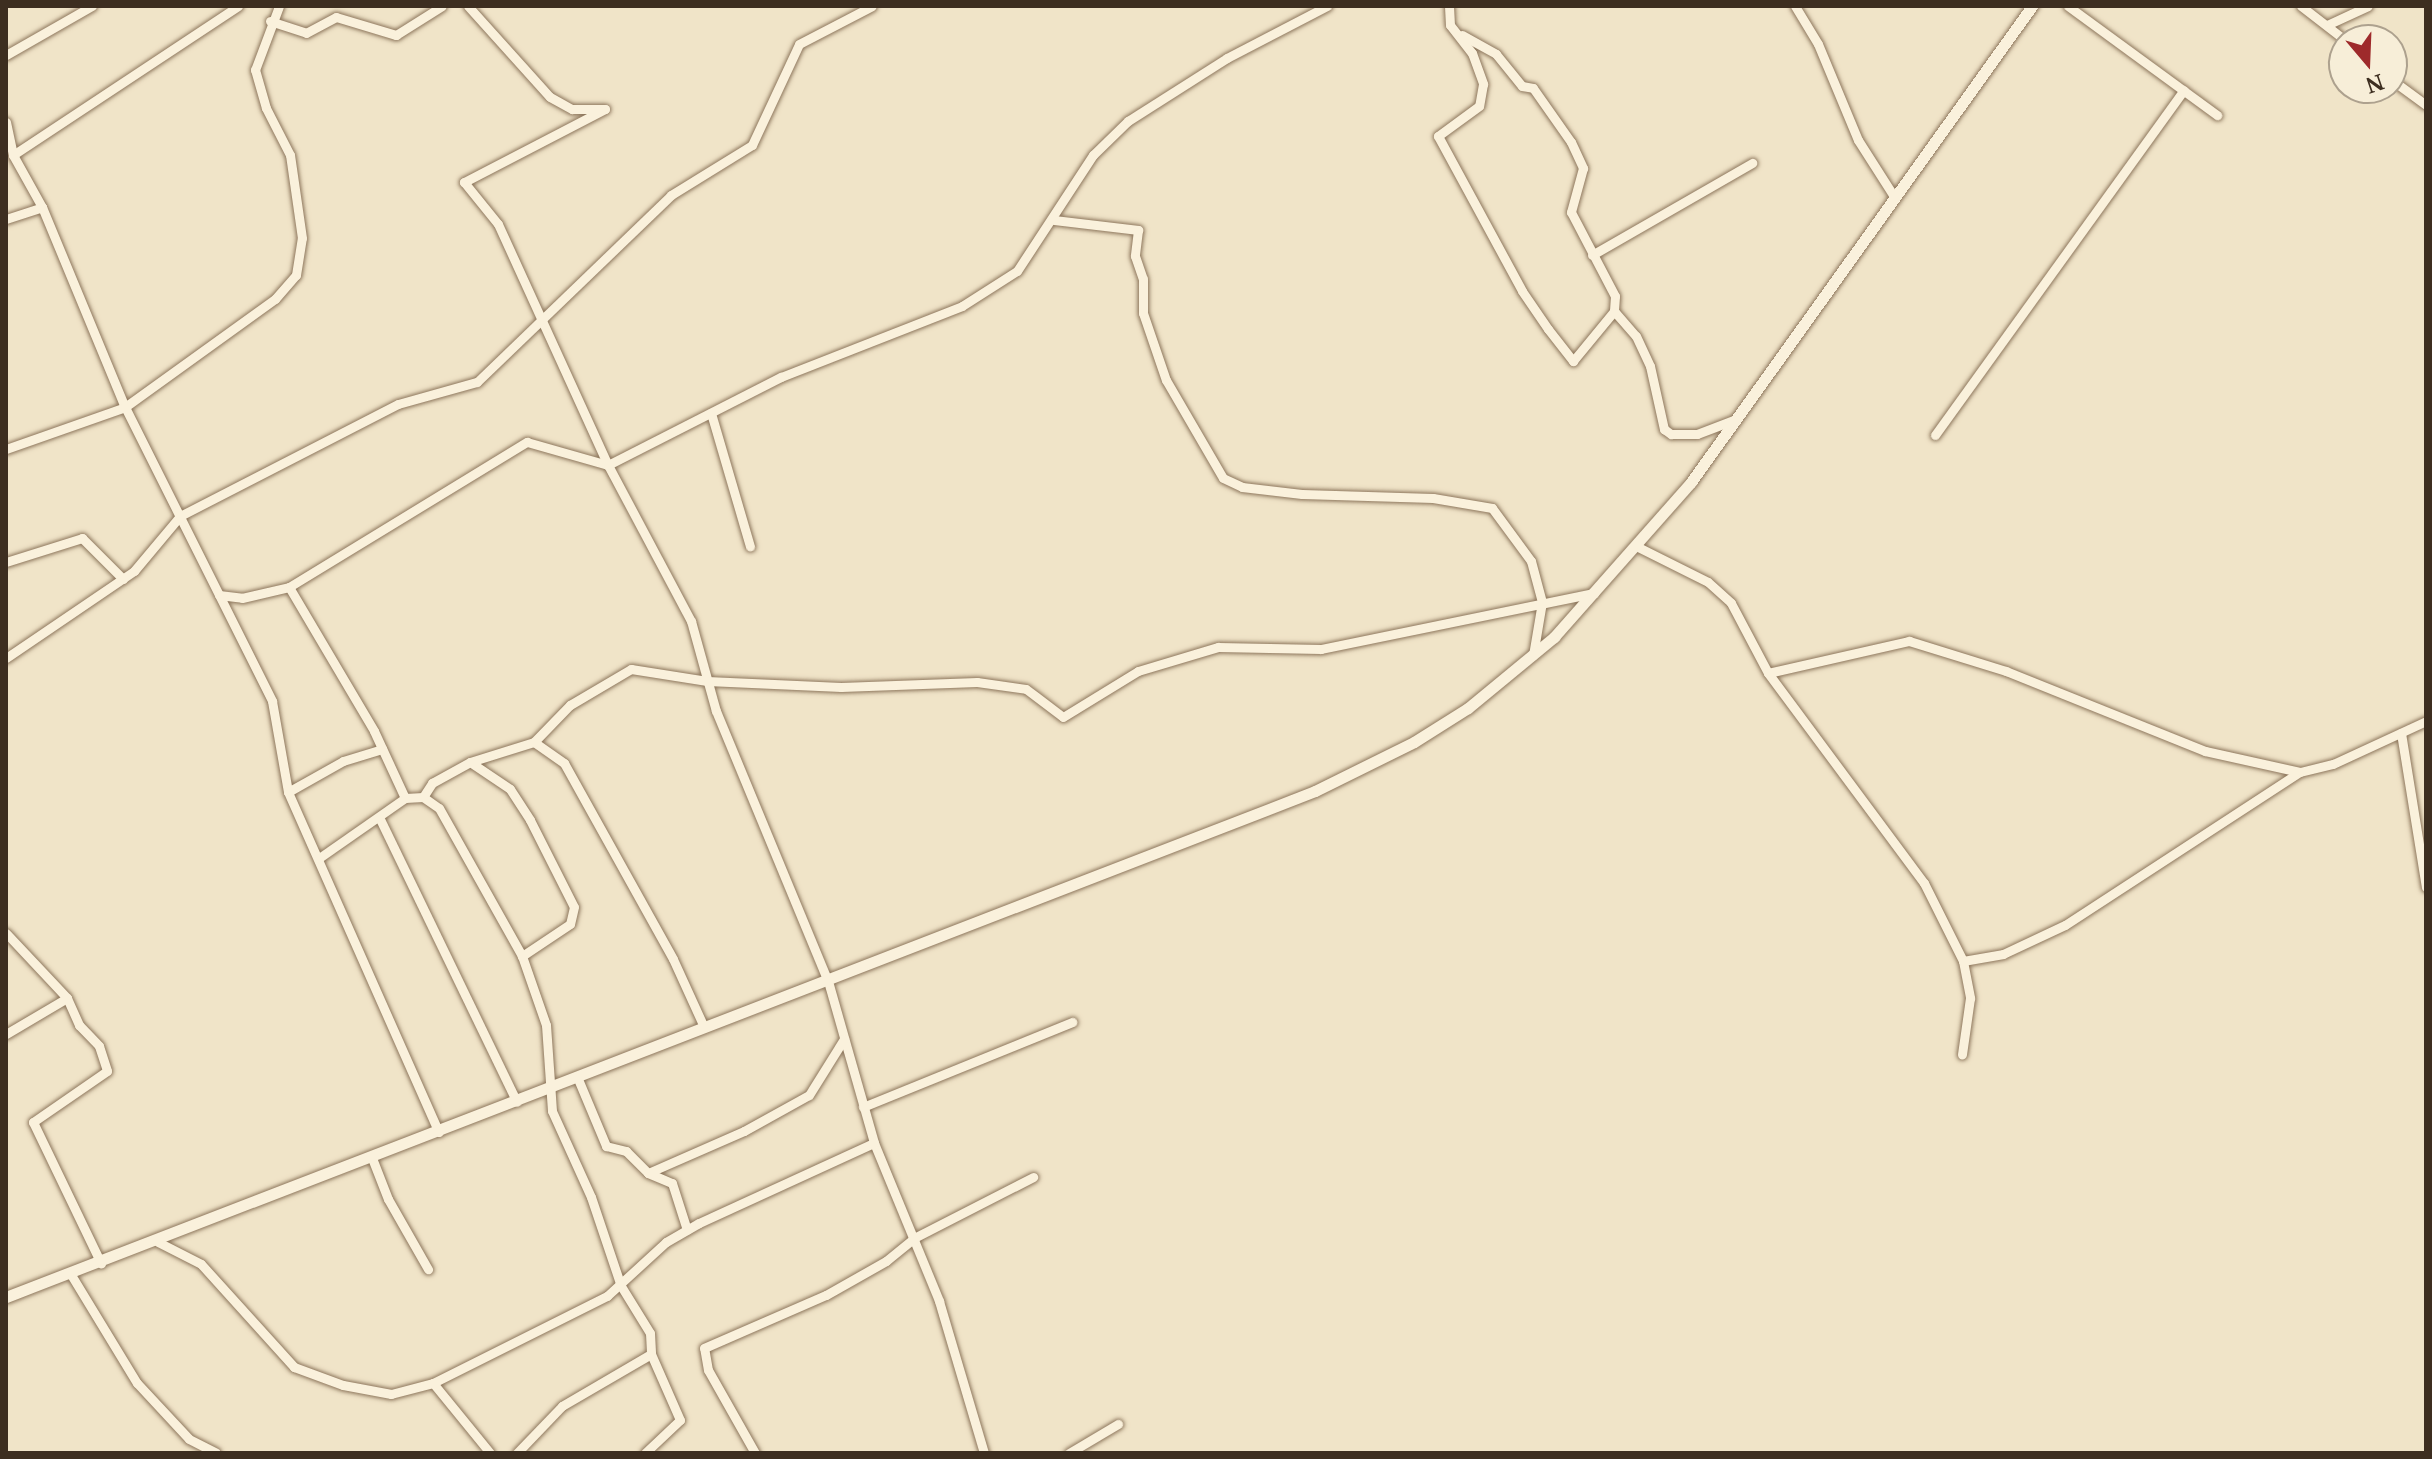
<!DOCTYPE html>
<style>
body{margin:0}
#map{position:relative;width:2432px;height:1459px;overflow:hidden;background:#f0e4c8;font-family:"Noto Serif",serif}
div>[style]{position:absolute}
.roads{filter:drop-shadow(0 0 2px #8d765c) drop-shadow(0 0 2px #8d765c)}
.minor>*{height:9px;margin:-4.5px;padding:0 4.5px;transform-origin:4.5px;border-radius:4.5px;background:#faf1dc}
.tertiary>*{height:11px;margin:-5.5px;padding:0 5.5px;transform-origin:5.5px;border-radius:5.5px;background:#faf1dc}
span{translate:-50% -50%;white-space:nowrap;text-align:center;line-height:1.15;-webkit-text-stroke:6px #f7eed8;paint-order:stroke}
.frame{position:absolute;inset:0;border:8px solid #3d2e20;pointer-events:none}
.north{position:absolute;left:2328px;top:24px;width:80px;height:80px;box-sizing:border-box;background:#f7eed8;border:2px solid #ada18e;border-radius:50%;rotate:161deg;font-size:22px;font-weight:700;line-height:32px;text-align:center;color:#3d2e20}
.north::after{content:'';display:block;margin:auto;width:28px;height:36px;background:#9e2a2b;clip-path:polygon(50% 0,100% 100%,50% 72%,0 100%)}
</style>
<div id="map">
<div class="roads">
<div class="minor">
<i style="left:468px;top:6px;width:122px;rotate:48deg"></i>
<i style="left:550px;top:97px;width:25px;rotate:29deg"></i>
<i style="left:572px;top:109px;width:33px"></i>
<i style="left:605px;top:109px;width:159px;rotate:152.6deg"></i>
<i style="left:464px;top:182px;width:54px;rotate:51deg"></i>
<i style="left:498px;top:224px;width:265px;rotate:65.5deg"></i>
<i style="left:608px;top:465px;width:177px;rotate:62deg"></i>
<i style="left:691px;top:621px;width:93px;rotate:74.5deg"></i>
<i style="left:716px;top:711px;width:292px;rotate:67.5deg"></i>
<i style="left:828px;top:981px;width:168px;rotate:74.1deg"></i>
<i style="left:874px;top:1143px;width:171px;rotate:67.6deg"></i>
<i style="left:939px;top:1301px;width:159px;rotate:73.5deg"></i>
<i style="left:1449px;top:6px;width:19px;rotate:87deg"></i>
<i style="left:1450px;top:25px;width:36px;rotate:52deg"></i>
<i style="left:1472px;top:53px;width:33px;rotate:70deg"></i>
<i style="left:1483px;top:84px;width:22px;rotate:100deg"></i>
<i style="left:1479px;top:106px;width:51px;rotate:143.8deg"></i>
<i style="left:1438px;top:136px;width:176px;rotate:61.5deg"></i>
<i style="left:1522px;top:291px;width:46px;rotate:55.6deg"></i>
<i style="left:1548px;top:329px;width:41px;rotate:52deg"></i>
<i style="left:1573px;top:361px;width:65px;rotate:-50.6deg"></i>
<i style="left:1614px;top:311px;width:33px;rotate:49deg"></i>
<i style="left:1636px;top:336px;width:33px;rotate:65deg"></i>
<i style="left:1650px;top:366px;width:65px;rotate:77.5deg"></i>
<i style="left:1664px;top:429px;width:9px;rotate:36deg"></i>
<i style="left:1671px;top:434px;width:26px"></i>
<i style="left:1697px;top:434px;width:42px;rotate:-21deg"></i>
<i style="left:1795px;top:6px;width:44px;rotate:58.8deg"></i>
<i style="left:1818px;top:44px;width:104px;rotate:67.4deg"></i>
<i style="left:1858px;top:140px;width:69px;rotate:57.5deg"></i>
<i style="left:2068px;top:6px;width:185px;rotate:36.2deg"></i>
<i style="left:2301px;top:6px;width:56px;rotate:37.7deg"></i>
<i style="left:270px;top:21px;width:38px;rotate:18deg"></i>
<i style="left:306px;top:33px;width:34px;rotate:-28deg"></i>
<i style="left:336px;top:17px;width:63px;rotate:16.7deg"></i>
<i style="left:396px;top:35px;width:54px;rotate:-32.2deg"></i>
<i style="left:2327px;top:25px;width:45px;rotate:-24.9deg"></i>
<i style="left:1462px;top:35px;width:39px;rotate:29deg"></i>
<i style="left:1496px;top:54px;width:41px;rotate:50.9deg"></i>
<i style="left:1522px;top:86px;width:11px;rotate:10deg"></i>
<i style="left:1533px;top:88px;width:66px;rotate:54.9deg"></i>
<i style="left:1571px;top:142px;width:29px;rotate:65deg"></i>
<i style="left:1583px;top:168px;width:46px;rotate:105.3deg"></i>
<i style="left:1571px;top:212px;width:95px;rotate:62.4deg"></i>
<i style="left:1615px;top:296px;width:15px;rotate:94deg"></i>
<i style="left:6px;top:55px;width:99px;rotate:-29.7deg"></i>
<i style="left:2392px;top:80px;width:42px;rotate:36.3deg"></i>
<i style="left:6px;top:122px;width:34px;rotate:78deg"></i>
<i style="left:13px;top:155px;width:60px;rotate:60.9deg"></i>
<i style="left:42px;top:207px;width:217px;rotate:67.5deg"></i>
<i style="left:125px;top:407px;width:329px;rotate:63.4deg"></i>
<i style="left:272px;top:701px;width:92px;rotate:80deg"></i>
<i style="left:288px;top:792px;width:372px;rotate:66.1deg"></i>
<i style="left:13px;top:155px;width:270px;rotate:-33.5deg"></i>
<i style="left:6px;top:219px;width:38px;rotate:-18deg"></i>
<i style="left:1054px;top:220px;width:85px;rotate:6.8deg"></i>
<i style="left:1138px;top:230px;width:26px;rotate:97deg"></i>
<i style="left:1135px;top:256px;width:24px;rotate:71deg"></i>
<i style="left:1143px;top:279px;width:34px;rotate:90deg"></i>
<i style="left:1143px;top:313px;width:71px;rotate:71.1deg"></i>
<i style="left:1166px;top:380px;width:113px;rotate:59.8deg"></i>
<i style="left:1223px;top:478px;width:21px;rotate:25deg"></i>
<i style="left:1242px;top:487px;width:60px;rotate:6.7deg"></i>
<i style="left:1302px;top:494px;width:131px;rotate:1.7deg"></i>
<i style="left:1433px;top:498px;width:60px;rotate:9.6deg"></i>
<i style="left:1492px;top:508px;width:66px;rotate:53.7deg"></i>
<i style="left:1531px;top:561px;width:42px;rotate:75deg"></i>
<i style="left:1542px;top:602px;width:54px;rotate:99.6deg"></i>
<i style="left:1592px;top:255px;width:185px;rotate:-29.9deg"></i>
<i style="left:711px;top:413px;width:139px;rotate:73.7deg"></i>
<i style="left:1935px;top:435px;width:425px;rotate:-54.2deg"></i>
<i style="left:6px;top:449px;width:126px;rotate:-19.4deg"></i>
<i style="left:125px;top:407px;width:185px;rotate:-35.8deg"></i>
<i style="left:275px;top:299px;width:32px;rotate:-49deg"></i>
<i style="left:296px;top:275px;width:37px;rotate:-81deg"></i>
<i style="left:302px;top:238px;width:84px;rotate:-98.2deg"></i>
<i style="left:290px;top:155px;width:53px;rotate:-117.1deg"></i>
<i style="left:266px;top:108px;width:40px;rotate:-106deg"></i>
<i style="left:255px;top:70px;width:68px;rotate:-69.4deg"></i>
<i style="left:1636px;top:546px;width:80px;rotate:26.6deg"></i>
<i style="left:1708px;top:582px;width:31px;rotate:42deg"></i>
<i style="left:1731px;top:603px;width:79px;rotate:62.1deg"></i>
<i style="left:1768px;top:673px;width:262px;rotate:53.4deg"></i>
<i style="left:1924px;top:883px;width:87px;rotate:63.4deg"></i>
<i style="left:1963px;top:961px;width:38px;rotate:79deg"></i>
<i style="left:1970px;top:998px;width:57px;rotate:98.1deg"></i>
<i style="left:6px;top:562px;width:80px;rotate:-17.5deg"></i>
<i style="left:82px;top:538px;width:58px;rotate:45deg"></i>
<i style="left:289px;top:587px;width:167px;rotate:59.4deg"></i>
<i style="left:374px;top:731px;width:74px;rotate:65.2deg"></i>
<i style="left:405px;top:798px;width:18px;rotate:-3deg"></i>
<i style="left:423px;top:797px;width:19px;rotate:35deg"></i>
<i style="left:439px;top:808px;width:170px;rotate:60.7deg"></i>
<i style="left:522px;top:956px;width:73px;rotate:70.8deg"></i>
<i style="left:546px;top:1025px;width:86px;rotate:86deg"></i>
<i style="left:552px;top:1111px;width:94px;rotate:65.6deg"></i>
<i style="left:591px;top:1197px;width:94px;rotate:71.4deg"></i>
<i style="left:621px;top:1286px;width:55px;rotate:58.3deg"></i>
<i style="left:650px;top:1333px;width:21px;rotate:87deg"></i>
<i style="left:651px;top:1354px;width:103px;rotate:149.7deg"></i>
<i style="left:562px;top:1406px;width:65px;rotate:133.8deg"></i>
<i style="left:219px;top:595px;width:23px;rotate:7deg"></i>
<i style="left:242px;top:598px;width:48px;rotate:-13.2deg"></i>
<i style="left:289px;top:587px;width:279px;rotate:-31.4deg"></i>
<i style="left:527px;top:442px;width:84px;rotate:15.9deg"></i>
<i style="left:608px;top:465px;width:194px;rotate:-27deg"></i>
<i style="left:781px;top:377px;width:194px;rotate:-21.4deg"></i>
<i style="left:962px;top:306px;width:65px;rotate:-32.5deg"></i>
<i style="left:1017px;top:271px;width:139px;rotate:-56.8deg"></i>
<i style="left:1093px;top:155px;width:49px;rotate:-44.2deg"></i>
<i style="left:1128px;top:121px;width:117px;rotate:-32.5deg"></i>
<i style="left:1227px;top:58px;width:113px;rotate:-27.5deg"></i>
<i style="left:6px;top:658px;width:155px;rotate:-34.2deg"></i>
<i style="left:134px;top:571px;width:72px;rotate:-50.1deg"></i>
<i style="left:180px;top:516px;width:245px;rotate:-27.2deg"></i>
<i style="left:398px;top:404px;width:82px;rotate:-15.6deg"></i>
<i style="left:477px;top:382px;width:269px;rotate:-43.9deg"></i>
<i style="left:671px;top:195px;width:95px;rotate:-31.7deg"></i>
<i style="left:752px;top:145px;width:111px;rotate:-65deg"></i>
<i style="left:799px;top:44px;width:82px;rotate:-27.5deg"></i>
<i style="left:1768px;top:673px;width:145px;rotate:-12.8deg"></i>
<i style="left:1909px;top:641px;width:102px;rotate:17.2deg"></i>
<i style="left:2006px;top:671px;width:214px;rotate:21.9deg"></i>
<i style="left:2205px;top:751px;width:97px;rotate:12.5deg"></i>
<i style="left:2401px;top:733px;width:156px;rotate:80.8deg"></i>
<i style="left:534px;top:742px;width:52px;rotate:-45.8deg"></i>
<i style="left:570px;top:705px;width:71px;rotate:-30.5deg"></i>
<i style="left:631px;top:669px;width:77px;rotate:9deg"></i>
<i style="left:707px;top:681px;width:134px;rotate:2.6deg"></i>
<i style="left:841px;top:687px;width:136px;rotate:-2.1deg"></i>
<i style="left:977px;top:682px;width:49px;rotate:8.1deg"></i>
<i style="left:1026px;top:689px;width:46px;rotate:37.1deg"></i>
<i style="left:1063px;top:717px;width:88px;rotate:-31.5deg"></i>
<i style="left:1138px;top:671px;width:84px;rotate:-16.7deg"></i>
<i style="left:1218px;top:647px;width:103px;rotate:1.1deg"></i>
<i style="left:1321px;top:649px;width:279px;rotate:-11.6deg"></i>
<i style="left:470px;top:762px;width:67px;rotate:-17.4deg"></i>
<i style="left:534px;top:742px;width:37px;rotate:35deg"></i>
<i style="left:564px;top:763px;width:224px;rotate:60.9deg"></i>
<i style="left:673px;top:959px;width:75px;rotate:65.5deg"></i>
<i style="left:288px;top:792px;width:63px;rotate:-29.4deg"></i>
<i style="left:343px;top:761px;width:41px;rotate:-17.1deg"></i>
<i style="left:423px;top:797px;width:17px;rotate:-57deg"></i>
<i style="left:432px;top:783px;width:43px;rotate:-28.9deg"></i>
<i style="left:470px;top:762px;width:48px;rotate:34deg"></i>
<i style="left:510px;top:789px;width:37px;rotate:57deg"></i>
<i style="left:530px;top:820px;width:97px;rotate:63.2deg"></i>
<i style="left:574px;top:907px;width:17px;rotate:103deg"></i>
<i style="left:570px;top:924px;width:58px;rotate:146.3deg"></i>
<i style="left:380px;top:819px;width:314px;rotate:64.2deg"></i>
<i style="left:319px;top:858px;width:105px;rotate:-34.9deg"></i>
<i style="left:6px;top:933px;width:89px;rotate:46.8deg"></i>
<i style="left:67px;top:998px;width:30px;rotate:66deg"></i>
<i style="left:79px;top:1025px;width:29px;rotate:46deg"></i>
<i style="left:99px;top:1046px;width:26px;rotate:72deg"></i>
<i style="left:107px;top:1071px;width:90px;rotate:145.4deg"></i>
<i style="left:33px;top:1122px;width:157px;rotate:64.3deg"></i>
<i style="left:1963px;top:961px;width:41px;rotate:-9.9deg"></i>
<i style="left:2003px;top:954px;width:68px;rotate:-25.1deg"></i>
<i style="left:2065px;top:925px;width:280px;rotate:-33.1deg"></i>
<i style="left:2300px;top:772px;width:34px;rotate:-14deg"></i>
<i style="left:2333px;top:764px;width:102px;rotate:-24.8deg"></i>
<i style="left:6px;top:1034px;width:71px;rotate:-30.5deg"></i>
<i style="left:578px;top:1079px;width:73px;rotate:67.3deg"></i>
<i style="left:606px;top:1146px;width:21px;rotate:14deg"></i>
<i style="left:626px;top:1151px;width:31px;rotate:45deg"></i>
<i style="left:648px;top:1173px;width:26px;rotate:23deg"></i>
<i style="left:672px;top:1183px;width:49px;rotate:72.3deg"></i>
<i style="left:863px;top:1107px;width:226px;rotate:-22.1deg"></i>
<i style="left:372px;top:1158px;width:44px;rotate:68.7deg"></i>
<i style="left:388px;top:1199px;width:81px;rotate:60.3deg"></i>
<i style="left:648px;top:1173px;width:105px;rotate:-23.6deg"></i>
<i style="left:744px;top:1131px;width:74px;rotate:-29deg"></i>
<i style="left:809px;top:1095px;width:66px;rotate:-58deg"></i>
<i style="left:158px;top:1242px;width:48px;rotate:27.1deg"></i>
<i style="left:201px;top:1264px;width:139px;rotate:47.9deg"></i>
<i style="left:294px;top:1367px;width:52px;rotate:20.2deg"></i>
<i style="left:343px;top:1385px;width:49px;rotate:10.6deg"></i>
<i style="left:391px;top:1394px;width:43px;rotate:-14.7deg"></i>
<i style="left:433px;top:1383px;width:90px;rotate:50.8deg"></i>
<i style="left:70px;top:1273px;width:129px;rotate:58.7deg"></i>
<i style="left:137px;top:1383px;width:76px;rotate:47.1deg"></i>
<i style="left:189px;top:1439px;width:30px;rotate:27deg"></i>
<i style="left:433px;top:1383px;width:195px;rotate:-26.6deg"></i>
<i style="left:607px;top:1296px;width:80px;rotate:-42.5deg"></i>
<i style="left:666px;top:1242px;width:38px;rotate:-30deg"></i>
<i style="left:699px;top:1223px;width:192px;rotate:-24.6deg"></i>
<i style="left:645px;top:1453px;width:48px;rotate:-43.3deg"></i>
<i style="left:680px;top:1420px;width:72px;rotate:-113.7deg"></i>
<i style="left:755px;top:1453px;width:95px;rotate:-119.5deg"></i>
<i style="left:708px;top:1370px;width:22px;rotate:-100deg"></i>
<i style="left:704px;top:1348px;width:133px;rotate:-23.5deg"></i>
<i style="left:826px;top:1295px;width:69px;rotate:-29.5deg"></i>
<i style="left:886px;top:1261px;width:36px;rotate:-39deg"></i>
<i style="left:914px;top:1238px;width:134px;rotate:-27.1deg"></i>
<i style="left:1069px;top:1453px;width:57px;rotate:-30.6deg"></i>
</div>
<div class="tertiary">
<i style="left:6px;top:1297px;width:1403px;rotate:-21.13deg"></i>
<i style="left:1315px;top:791px;width:110px;rotate:-26.3deg"></i>
<i style="left:1414px;top:742px;width:64px;rotate:-32.2deg"></i>
<i style="left:1468px;top:708px;width:112px;rotate:-39.5deg"></i>
<i style="left:1554px;top:637px;width:207px;rotate:-48.5deg"></i>
<i style="left:1691px;top:482px;width:586px;rotate:-54.38deg"></i>
</div>
</div>
<div class="frame"></div>
<div class="north">N</div>
</div>
